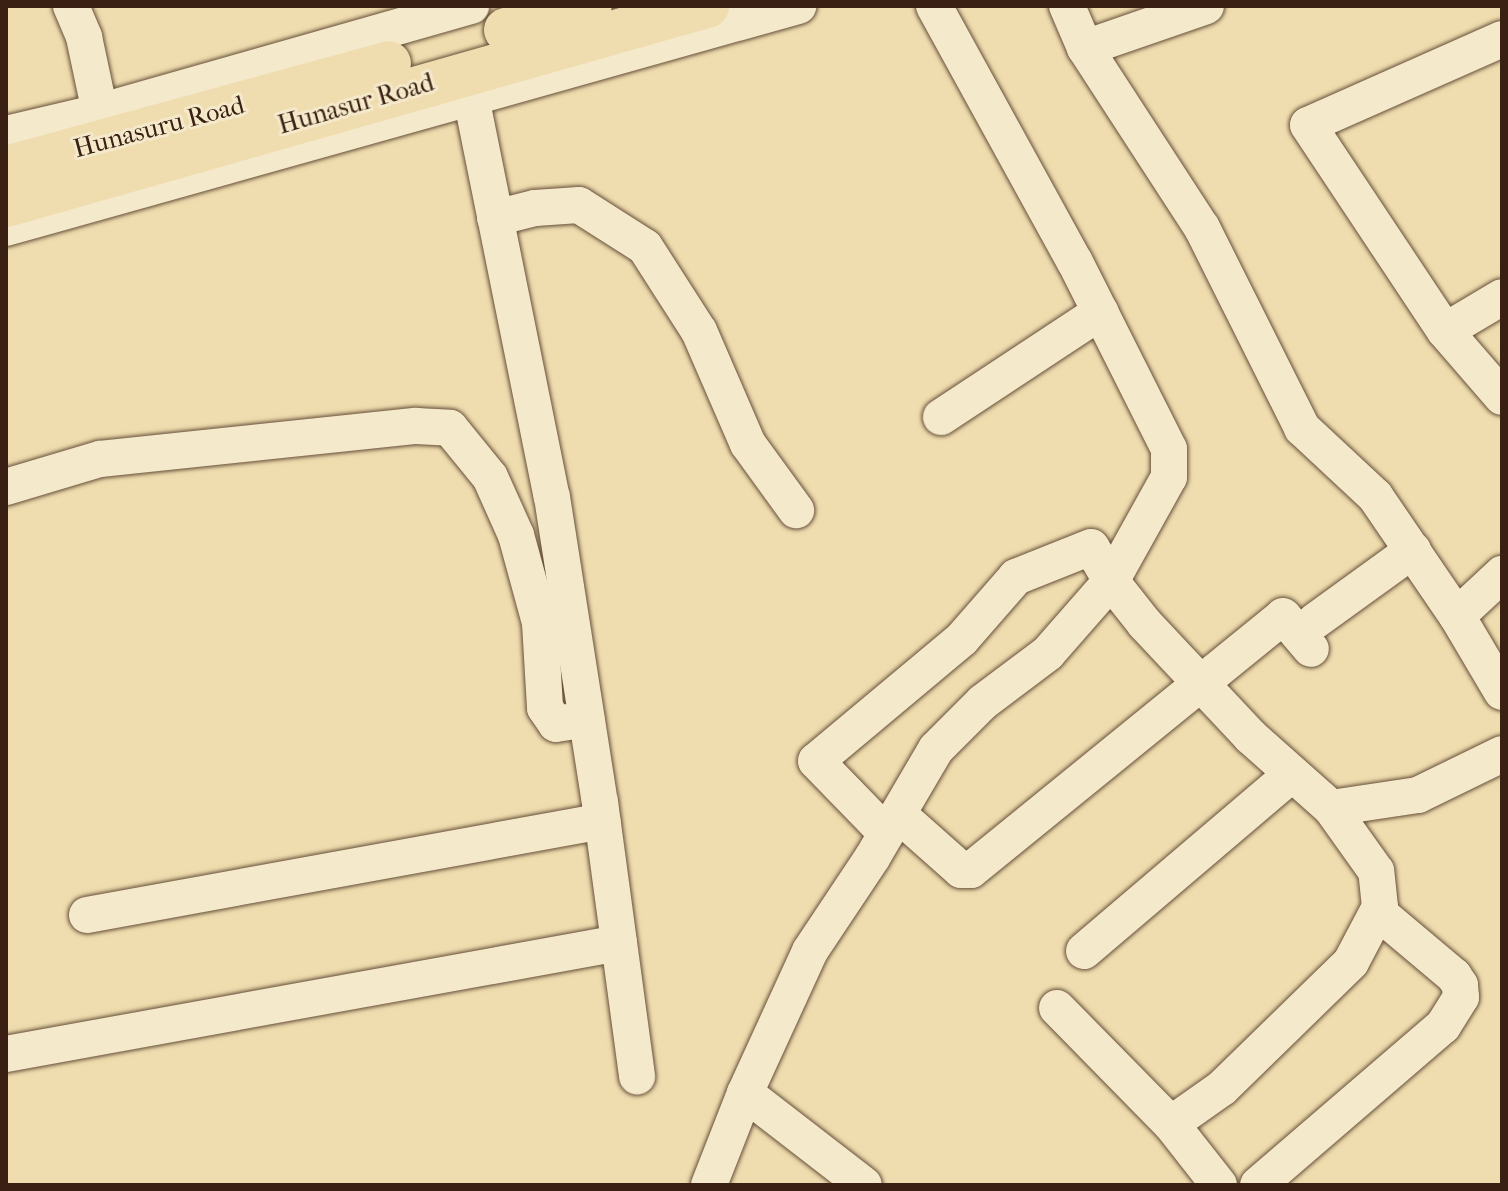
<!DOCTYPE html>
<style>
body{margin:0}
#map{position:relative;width:1508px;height:1191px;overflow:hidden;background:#efddaf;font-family:"IM FELL French Canon",serif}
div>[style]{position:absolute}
.roads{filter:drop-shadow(0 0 2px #664f39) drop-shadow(0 0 2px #664f39)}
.minor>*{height:36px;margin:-18px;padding:0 18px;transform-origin:18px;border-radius:18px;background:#f5e9cb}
.highway>*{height:44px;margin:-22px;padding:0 22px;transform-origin:22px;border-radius:22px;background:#efddaf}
span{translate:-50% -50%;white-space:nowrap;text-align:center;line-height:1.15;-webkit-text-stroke:6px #f5e9cb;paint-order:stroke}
.street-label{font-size:26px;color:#392012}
.frame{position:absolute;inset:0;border:8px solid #392012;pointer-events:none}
</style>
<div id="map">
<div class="roads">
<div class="minor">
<i style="left:71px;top:6px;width:34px;rotate:67deg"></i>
<i style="left:84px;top:37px;width:101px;rotate:78deg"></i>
<i style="left:934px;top:6px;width:292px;rotate:61.2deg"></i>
<i style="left:1075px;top:262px;width:209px;rotate:63.3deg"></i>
<i style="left:1169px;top:449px;width:28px;rotate:90deg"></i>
<i style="left:1169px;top:477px;width:119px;rotate:119.1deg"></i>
<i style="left:1111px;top:581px;width:55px;rotate:51.7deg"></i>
<i style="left:1145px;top:624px;width:154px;rotate:46.8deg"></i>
<i style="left:1250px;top:736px;width:108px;rotate:41.6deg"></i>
<i style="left:1331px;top:808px;width:88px;rotate:-8.5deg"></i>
<i style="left:1418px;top:795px;width:93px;rotate:-26deg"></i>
<i style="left:1067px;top:6px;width:46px;rotate:66.8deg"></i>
<i style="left:1085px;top:48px;width:215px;rotate:57deg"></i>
<i style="left:1202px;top:228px;width:224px;rotate:63.4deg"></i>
<i style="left:1302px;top:428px;width:100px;rotate:43deg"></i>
<i style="left:1375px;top:496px;width:145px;rotate:55.7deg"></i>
<i style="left:1457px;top:616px;width:88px;rotate:59.4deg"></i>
<i style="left:1502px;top:39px;width:212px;rotate:156.1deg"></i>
<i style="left:1308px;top:125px;width:247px;rotate:56.4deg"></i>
<i style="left:1445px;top:331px;width:87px;rotate:49.2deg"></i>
<i style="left:1085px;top:48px;width:128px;rotate:-19.1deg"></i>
<i style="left:466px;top:72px;width:434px;rotate:78.6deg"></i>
<i style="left:552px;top:497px;width:309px;rotate:81.1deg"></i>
<i style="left:600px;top:802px;width:277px;rotate:82.3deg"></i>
<i style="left:6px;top:134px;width:96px;rotate:-13.3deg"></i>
<i style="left:99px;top:112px;width:387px;rotate:-15.9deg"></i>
<i style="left:495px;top:218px;width:41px;rotate:-14deg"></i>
<i style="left:535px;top:208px;width:44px;rotate:-3.9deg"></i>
<i style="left:579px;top:205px;width:78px;rotate:32.5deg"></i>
<i style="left:645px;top:247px;width:100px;rotate:57.3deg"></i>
<i style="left:699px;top:331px;width:123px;rotate:66.6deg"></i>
<i style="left:748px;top:444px;width:82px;rotate:54deg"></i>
<i style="left:6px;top:228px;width:823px;rotate:-15.66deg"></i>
<i style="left:1445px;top:331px;width:66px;rotate:-30.8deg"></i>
<i style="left:941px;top:417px;width:191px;rotate:-33.4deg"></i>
<i style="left:6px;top:487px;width:98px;rotate:-16.6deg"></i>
<i style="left:100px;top:459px;width:318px;rotate:-6deg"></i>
<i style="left:416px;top:426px;width:34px;rotate:3deg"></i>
<i style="left:450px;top:428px;width:63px;rotate:50.8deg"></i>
<i style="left:490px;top:477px;width:64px;rotate:65.9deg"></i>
<i style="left:516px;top:535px;width:91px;rotate:74.7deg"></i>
<i style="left:540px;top:623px;width:85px;rotate:86.6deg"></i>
<i style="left:545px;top:708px;width:19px;rotate:55deg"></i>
<i style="left:556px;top:724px;width:31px;rotate:-9deg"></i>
<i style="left:1457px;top:616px;width:62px;rotate:-43deg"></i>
<i style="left:1315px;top:621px;width:121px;rotate:-35.9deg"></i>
<i style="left:898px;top:814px;width:84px;rotate:41.6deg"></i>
<i style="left:961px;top:870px;width:10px"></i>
<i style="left:971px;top:870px;width:402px;rotate:-39.1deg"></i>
<i style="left:1283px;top:616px;width:43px;rotate:49.7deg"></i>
<i style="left:87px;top:915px;width:524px;rotate:-10.32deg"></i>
<i style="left:1084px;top:951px;width:273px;rotate:-40.4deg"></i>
<i style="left:1057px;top:1008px;width:163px;rotate:45.5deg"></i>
<i style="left:6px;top:1054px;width:623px;rotate:-10.26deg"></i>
<i style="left:745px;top:1093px;width:150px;rotate:37.7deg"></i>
<i style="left:709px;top:1185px;width:99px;rotate:-68.6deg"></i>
<i style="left:745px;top:1093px;width:156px;rotate:-65.4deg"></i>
<i style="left:810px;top:951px;width:112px;rotate:-56.3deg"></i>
<i style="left:872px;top:858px;width:126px;rotate:-59.6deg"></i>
<i style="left:936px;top:749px;width:66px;rotate:-45deg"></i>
<i style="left:983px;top:702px;width:81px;rotate:-37deg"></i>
<i style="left:1048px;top:653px;width:96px;rotate:-48.8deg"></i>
<i style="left:1111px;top:581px;width:39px;rotate:-120deg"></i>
<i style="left:1091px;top:547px;width:81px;rotate:158.2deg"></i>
<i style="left:1016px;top:577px;width:82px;rotate:131.1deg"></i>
<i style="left:962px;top:639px;width:190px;rotate:140.1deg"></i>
<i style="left:816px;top:761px;width:100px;rotate:45.8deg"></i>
<i style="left:1219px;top:1185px;width:78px;rotate:-128.2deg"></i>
<i style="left:1171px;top:1124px;width:62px;rotate:-35.2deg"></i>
<i style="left:1222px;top:1088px;width:180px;rotate:-44.3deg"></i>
<i style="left:1351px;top:962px;width:62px;rotate:-62.2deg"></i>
<i style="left:1380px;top:907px;width:36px;rotate:-96deg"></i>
<i style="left:1376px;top:871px;width:77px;rotate:-125.5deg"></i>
<i style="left:1258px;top:1185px;width:244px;rotate:-40.7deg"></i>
<i style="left:1443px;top:1026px;width:34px;rotate:-58deg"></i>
<i style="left:1461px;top:997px;width:12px;rotate:-95deg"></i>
<i style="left:1460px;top:985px;width:11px;rotate:-124deg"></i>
<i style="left:1454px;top:976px;width:99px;rotate:-139.9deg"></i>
</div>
<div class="highway">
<i style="left:506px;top:30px;width:87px;rotate:-15.9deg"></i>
<i style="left:6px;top:168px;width:397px;rotate:-15.3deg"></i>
<i style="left:6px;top:205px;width:729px;rotate:-15.85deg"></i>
</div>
</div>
<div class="street-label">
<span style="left:356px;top:104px;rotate:-16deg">Hunasur Road</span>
<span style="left:159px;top:127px;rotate:-15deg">Hunasuru Road</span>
</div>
<div class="frame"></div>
</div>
